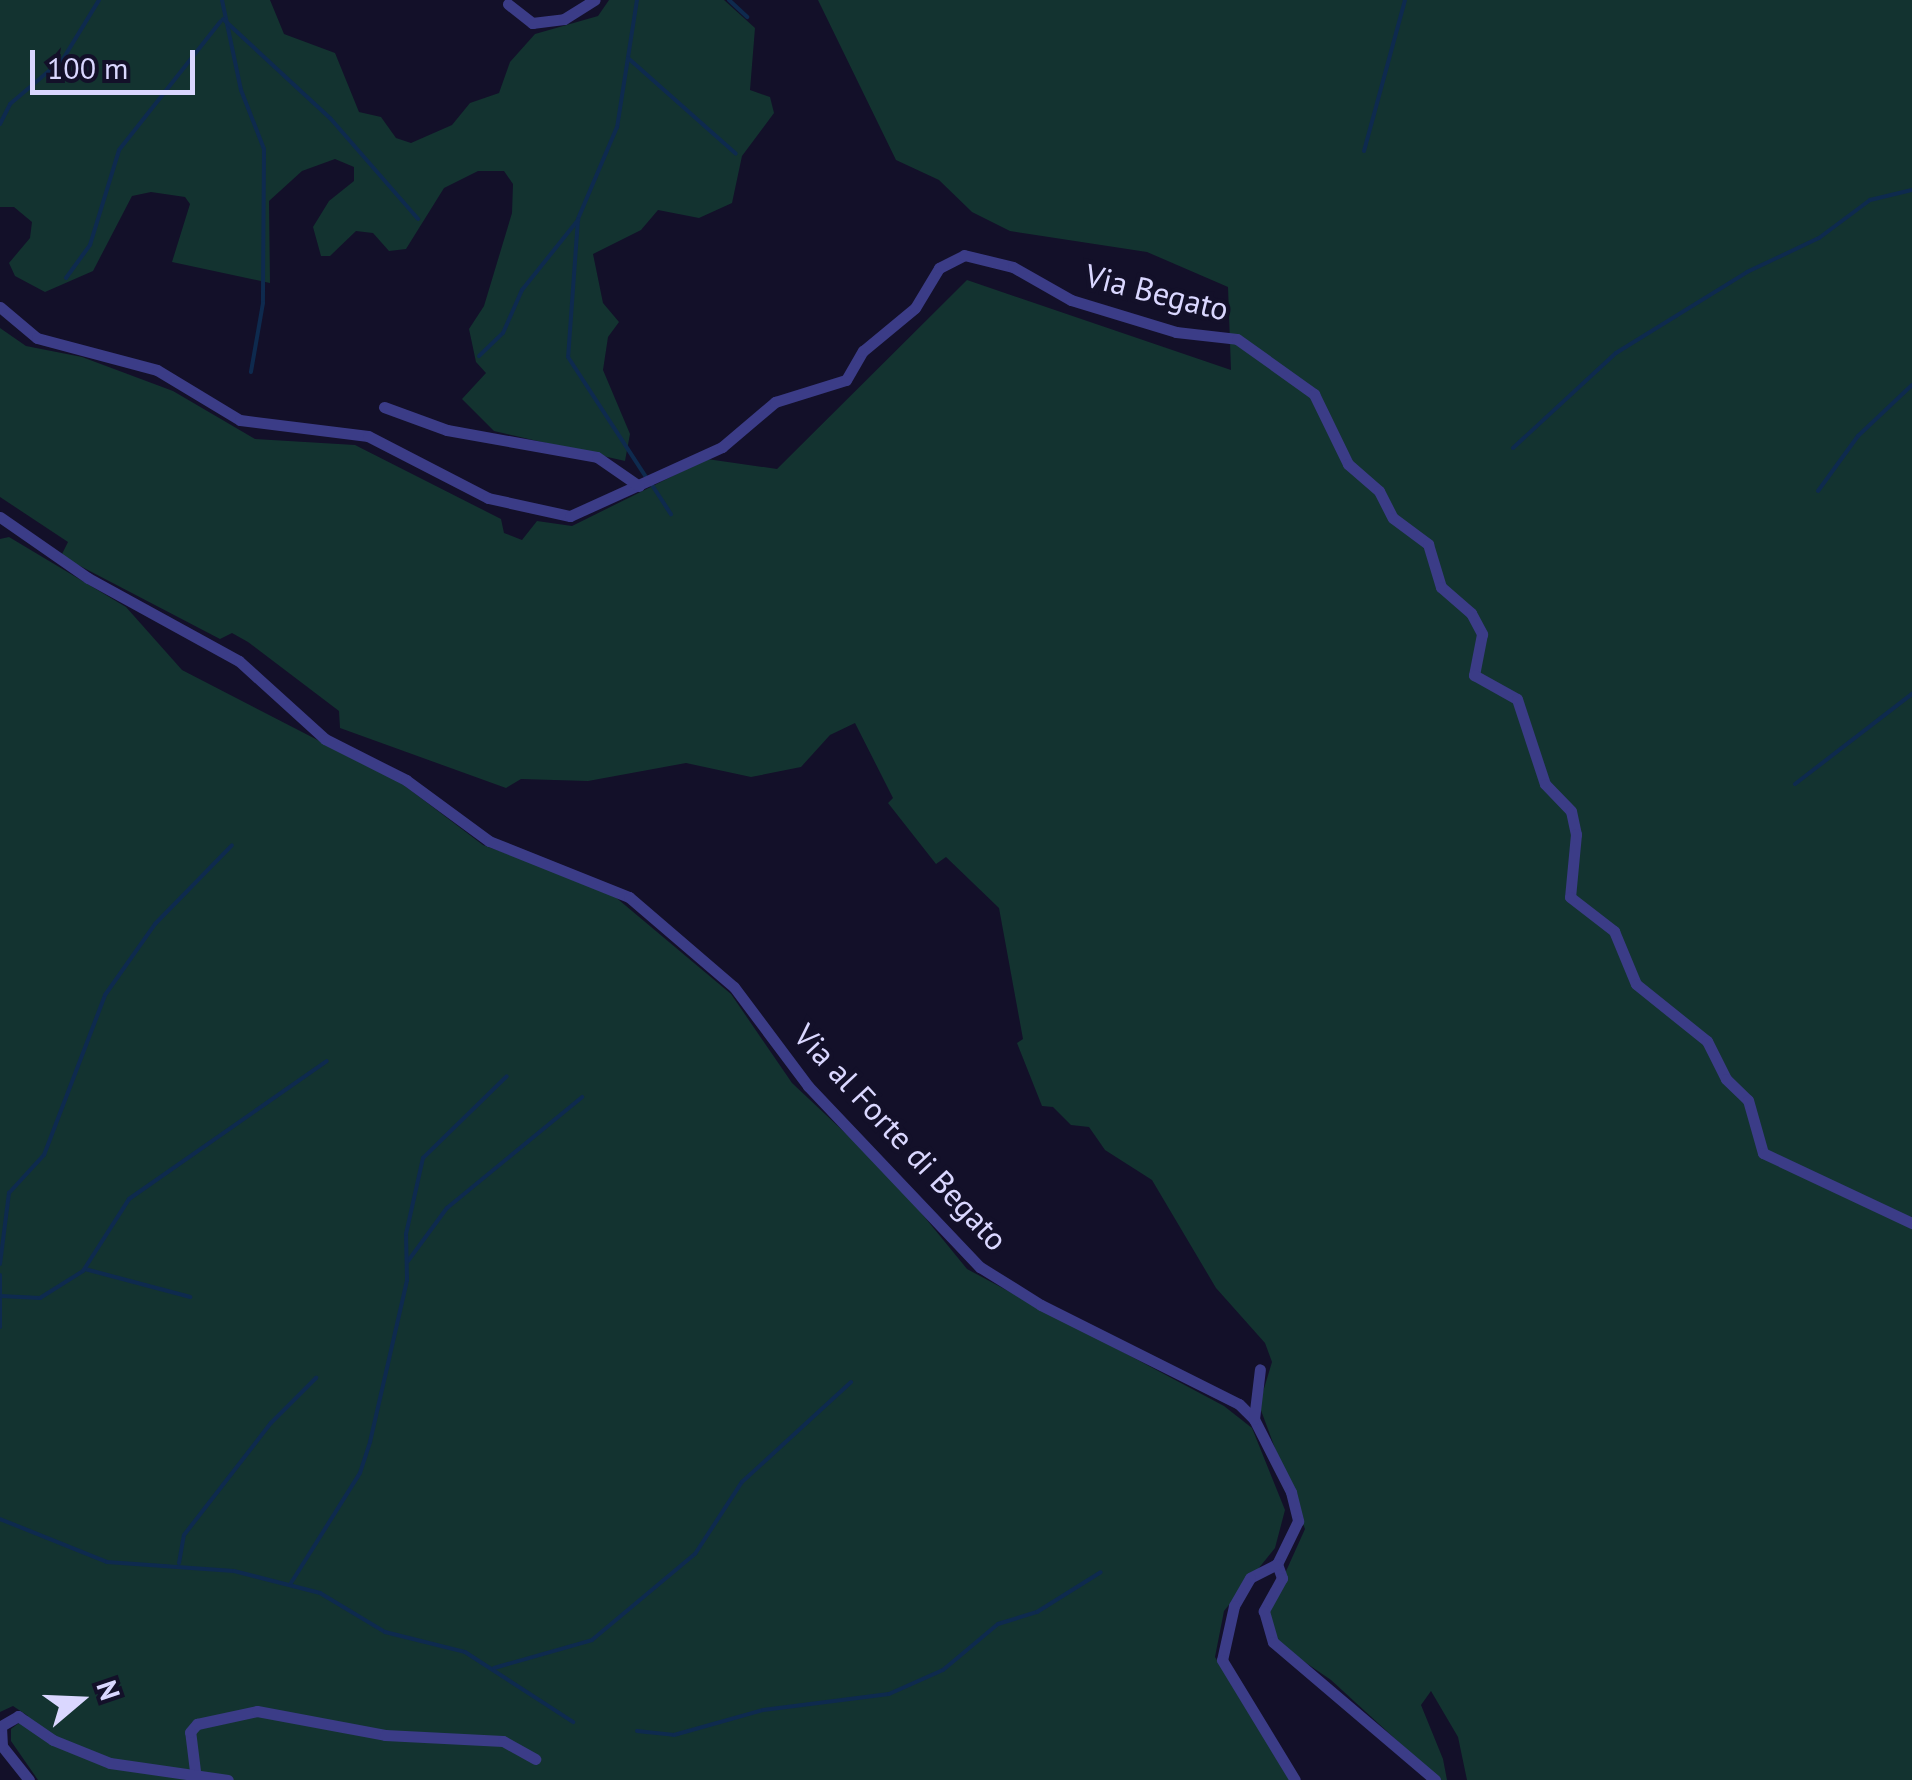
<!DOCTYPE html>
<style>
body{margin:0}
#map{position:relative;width:1912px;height:1780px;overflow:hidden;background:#131029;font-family:"PT Sans",sans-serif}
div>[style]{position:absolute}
.green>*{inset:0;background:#133330}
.stream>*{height:4px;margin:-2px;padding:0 2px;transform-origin:2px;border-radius:2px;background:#0e2a4e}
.street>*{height:11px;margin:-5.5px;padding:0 5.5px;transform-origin:5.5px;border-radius:5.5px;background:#3b3c87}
span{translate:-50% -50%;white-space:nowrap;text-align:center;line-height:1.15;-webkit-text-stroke:9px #131029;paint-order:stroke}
.street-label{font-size:32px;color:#dad7ff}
.north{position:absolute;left:30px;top:1650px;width:100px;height:100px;-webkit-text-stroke:8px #131029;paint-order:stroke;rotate:71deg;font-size:28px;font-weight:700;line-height:40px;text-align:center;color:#dad7ff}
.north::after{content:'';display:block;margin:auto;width:35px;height:45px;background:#dad7ff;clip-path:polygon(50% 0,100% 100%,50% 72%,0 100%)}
.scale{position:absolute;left:30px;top:50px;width:165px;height:45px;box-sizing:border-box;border:5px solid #dad7ff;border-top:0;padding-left:12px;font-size:30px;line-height:35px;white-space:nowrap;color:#dad7ff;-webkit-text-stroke:8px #131029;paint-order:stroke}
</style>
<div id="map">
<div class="green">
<i style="clip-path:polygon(0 0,270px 0,284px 34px,335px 53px,359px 112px,381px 117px,396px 138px,411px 143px,452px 125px,470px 103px,499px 93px,510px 62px,535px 34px,598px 16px,609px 0,724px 0,755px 28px,750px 90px,770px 97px,774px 113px,742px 156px,732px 203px,699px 218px,658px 210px,641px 230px,593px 254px,603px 303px,619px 322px,608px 337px,603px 370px,630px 434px,625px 461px,494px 431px,462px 399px,486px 373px,476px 362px,469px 329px,484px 306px,512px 213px,513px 184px,504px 171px,478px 171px,444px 188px,406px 249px,389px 251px,373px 233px,356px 231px,330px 256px,321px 256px,313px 227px,329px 201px,354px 181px,354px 167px,335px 159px,302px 171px,269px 201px,270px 283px,172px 262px,190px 204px,185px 197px,151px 192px,132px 196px,93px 271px,45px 292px,15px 276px,9px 263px,30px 238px,32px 222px,14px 207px,0 207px)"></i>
<i style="clip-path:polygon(818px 0,1912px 0,1912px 1780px,1467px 1780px,1458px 1737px,1431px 1691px,1421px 1705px,1443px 1759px,1447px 1780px,1440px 1780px,1331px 1680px,1274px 1641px,1269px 1609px,1305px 1529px,1259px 1405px,1272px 1362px,1265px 1343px,1216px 1288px,1152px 1180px,1105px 1150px,1089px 1127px,1071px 1125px,1053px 1107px,1042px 1106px,1017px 1043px,1023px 1039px,999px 908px,946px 857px,936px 864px,888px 803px,893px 798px,855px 723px,830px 735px,801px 767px,751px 777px,686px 763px,588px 781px,521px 779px,506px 788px,340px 728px,339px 711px,248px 642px,232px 633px,220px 639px,61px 556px,68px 542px,0 497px,0 328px,26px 346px,82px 357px,173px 391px,255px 439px,355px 445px,501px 519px,504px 533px,522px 540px,537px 521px,572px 526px,707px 459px,777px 469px,967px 280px,1231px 370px,1228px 287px,1147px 252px,1010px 231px,972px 212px,939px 180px,896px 160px)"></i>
<i style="clip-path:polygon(9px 537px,126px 607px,182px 670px,401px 783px,483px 845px,607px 890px,731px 994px,792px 1083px,891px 1176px,967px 1269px,1224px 1406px,1252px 1428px,1285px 1510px,1275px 1548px,1224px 1611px,1215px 1657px,1292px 1780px,38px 1780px,11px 1741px,11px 1729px,28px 1716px,13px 1706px,0 1712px,0 539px)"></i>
</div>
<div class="stream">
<i style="left:222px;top:0;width:92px;rotate:78.1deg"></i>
<i style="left:241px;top:90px;width:63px;rotate:68.7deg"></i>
<i style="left:264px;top:149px;width:154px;rotate:90.4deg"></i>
<i style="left:263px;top:303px;width:70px;rotate:99.9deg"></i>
<i style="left:637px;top:0;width:129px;rotate:98.9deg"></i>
<i style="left:617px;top:127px;width:100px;rotate:113deg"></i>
<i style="left:578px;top:219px;width:138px;rotate:94.1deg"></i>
<i style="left:568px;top:357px;width:143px;rotate:57deg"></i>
<i style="left:729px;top:0;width:25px;rotate:43deg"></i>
<i style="left:223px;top:19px;width:146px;rotate:42.8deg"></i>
<i style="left:330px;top:118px;width:134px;rotate:48.9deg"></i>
<i style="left:628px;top:58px;width:144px;rotate:41.6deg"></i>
<i style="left:0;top:124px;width:22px;rotate:-63deg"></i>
<i style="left:10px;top:104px;width:70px;rotate:-40.3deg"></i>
<i style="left:63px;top:59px;width:69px;rotate:-58.6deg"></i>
<i style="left:1364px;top:151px;width:156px;rotate:-74.8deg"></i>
<i style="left:66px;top:278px;width:41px;rotate:-54deg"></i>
<i style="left:90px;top:245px;width:99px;rotate:-73deg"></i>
<i style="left:119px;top:150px;width:164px;rotate:-51.7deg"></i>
<i style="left:479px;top:356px;width:33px;rotate:-44deg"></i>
<i style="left:503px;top:333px;width:47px;rotate:-66.2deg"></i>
<i style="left:522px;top:290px;width:90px;rotate:-51.3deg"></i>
<i style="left:1513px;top:448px;width:140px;rotate:-42.7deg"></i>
<i style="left:1616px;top:353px;width:154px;rotate:-31.7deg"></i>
<i style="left:1747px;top:272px;width:80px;rotate:-25.3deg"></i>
<i style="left:1819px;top:238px;width:64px;rotate:-36.7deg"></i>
<i style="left:1870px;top:200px;width:43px;rotate:-13.4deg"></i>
<i style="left:652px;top:485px;width:35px;rotate:57deg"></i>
<i style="left:1818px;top:491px;width:68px;rotate:-54deg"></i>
<i style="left:1858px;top:436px;width:74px;rotate:-43.4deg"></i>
<i style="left:1795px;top:784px;width:148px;rotate:-37.6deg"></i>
<i style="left:408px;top:1261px;width:66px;rotate:-53.7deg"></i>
<i style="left:447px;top:1208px;width:175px;rotate:-39.4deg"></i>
<i style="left:0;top:1264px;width:72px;rotate:-82.8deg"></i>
<i style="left:9px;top:1193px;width:52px;rotate:-47.4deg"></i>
<i style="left:44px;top:1155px;width:171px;rotate:-69.1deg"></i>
<i style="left:105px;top:995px;width:87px;rotate:-54.8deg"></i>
<i style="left:155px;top:924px;width:110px;rotate:-45.7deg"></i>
<i style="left:85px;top:1269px;width:109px;rotate:14.9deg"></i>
<i style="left:0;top:1275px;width:52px;rotate:90deg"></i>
<i style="left:1px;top:1296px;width:39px;rotate:3deg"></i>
<i style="left:40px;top:1298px;width:51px;rotate:-32.1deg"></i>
<i style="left:83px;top:1271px;width:85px;rotate:-57.4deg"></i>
<i style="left:129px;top:1199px;width:241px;rotate:-34.9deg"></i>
<i style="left:0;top:1519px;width:115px;rotate:21.9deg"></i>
<i style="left:107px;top:1562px;width:127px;rotate:4.1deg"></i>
<i style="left:234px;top:1571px;width:89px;rotate:14.3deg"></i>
<i style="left:320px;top:1593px;width:76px;rotate:31deg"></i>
<i style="left:385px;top:1632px;width:82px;rotate:14deg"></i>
<i style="left:465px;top:1652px;width:129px;rotate:32.9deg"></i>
<i style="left:179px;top:1563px;width:28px;rotate:-80deg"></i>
<i style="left:184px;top:1535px;width:142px;rotate:-52.2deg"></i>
<i style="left:271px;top:1423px;width:64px;rotate:-45deg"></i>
<i style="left:291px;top:1583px;width:130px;rotate:-57.9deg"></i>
<i style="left:360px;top:1473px;width:33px;rotate:-72deg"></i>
<i style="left:370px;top:1442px;width:166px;rotate:-77.1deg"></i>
<i style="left:407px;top:1280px;width:46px;rotate:-91.2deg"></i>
<i style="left:406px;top:1234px;width:78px;rotate:-77.4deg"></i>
<i style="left:423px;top:1158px;width:117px;rotate:-44.3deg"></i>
<i style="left:494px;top:1668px;width:102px;rotate:-15.9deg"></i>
<i style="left:592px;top:1640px;width:134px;rotate:-39.9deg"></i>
<i style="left:695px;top:1554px;width:86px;rotate:-56.9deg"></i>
<i style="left:742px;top:1482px;width:148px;rotate:-42.5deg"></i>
<i style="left:637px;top:1731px;width:37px;rotate:6deg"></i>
<i style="left:674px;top:1735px;width:92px;rotate:-15.7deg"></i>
<i style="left:763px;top:1710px;width:127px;rotate:-7.2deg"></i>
<i style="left:889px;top:1694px;width:59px;rotate:-24deg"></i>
<i style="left:943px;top:1670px;width:72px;rotate:-39.9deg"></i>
<i style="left:998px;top:1624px;width:41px;rotate:-17.1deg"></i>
<i style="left:1037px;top:1612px;width:75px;rotate:-32deg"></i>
</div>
<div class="street">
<i style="left:508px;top:4px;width:31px;rotate:38deg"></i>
<i style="left:532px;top:23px;width:32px;rotate:-7deg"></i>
<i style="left:564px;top:19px;width:36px;rotate:-32deg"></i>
<i style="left:0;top:307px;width:48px;rotate:40deg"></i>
<i style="left:37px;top:338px;width:124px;rotate:14.9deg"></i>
<i style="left:157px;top:370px;width:97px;rotate:31.1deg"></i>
<i style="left:240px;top:420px;width:129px;rotate:7.1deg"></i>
<i style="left:368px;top:436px;width:135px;rotate:27.3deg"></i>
<i style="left:488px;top:498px;width:84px;rotate:12.4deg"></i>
<i style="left:570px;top:516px;width:167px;rotate:-24.4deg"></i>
<i style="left:722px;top:447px;width:70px;rotate:-40.3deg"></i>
<i style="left:775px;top:402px;width:74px;rotate:-17.2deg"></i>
<i style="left:846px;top:380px;width:34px;rotate:-60deg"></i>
<i style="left:863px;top:351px;width:67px;rotate:-39.6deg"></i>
<i style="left:915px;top:308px;width:47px;rotate:-59deg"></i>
<i style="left:939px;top:268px;width:28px;rotate:-27deg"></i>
<i style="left:964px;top:255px;width:50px;rotate:13.8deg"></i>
<i style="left:1013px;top:267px;width:67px;rotate:29.6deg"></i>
<i style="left:1071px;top:300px;width:110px;rotate:16.9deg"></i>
<i style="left:1176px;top:332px;width:61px;rotate:6.5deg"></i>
<i style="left:1237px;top:339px;width:95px;rotate:35.5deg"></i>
<i style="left:1314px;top:394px;width:78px;rotate:64.1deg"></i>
<i style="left:1348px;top:464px;width:41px;rotate:41.1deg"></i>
<i style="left:1379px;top:491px;width:30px;rotate:63deg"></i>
<i style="left:1393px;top:518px;width:44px;rotate:36.6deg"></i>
<i style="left:1428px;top:544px;width:45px;rotate:73.2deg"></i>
<i style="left:1441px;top:587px;width:40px;rotate:41deg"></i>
<i style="left:1471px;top:613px;width:24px;rotate:62deg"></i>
<i style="left:1482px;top:634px;width:42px;rotate:101deg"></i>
<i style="left:1474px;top:675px;width:49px;rotate:29.2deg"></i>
<i style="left:1517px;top:699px;width:89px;rotate:71.8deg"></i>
<i style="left:1545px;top:784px;width:37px;rotate:46deg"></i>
<i style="left:1571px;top:811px;width:24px;rotate:78deg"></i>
<i style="left:1576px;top:834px;width:63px;rotate:95.4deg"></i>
<i style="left:1570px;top:897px;width:56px;rotate:37.7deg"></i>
<i style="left:1614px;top:931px;width:57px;rotate:67.5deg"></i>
<i style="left:1636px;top:984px;width:91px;rotate:38.8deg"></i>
<i style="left:1707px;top:1041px;width:42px;rotate:63.4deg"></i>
<i style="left:1726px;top:1079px;width:30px;rotate:44deg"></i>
<i style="left:1748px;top:1100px;width:55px;rotate:74.2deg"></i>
<i style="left:1763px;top:1153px;width:165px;rotate:25.2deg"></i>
<i style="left:384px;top:407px;width:67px;rotate:20.1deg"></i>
<i style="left:447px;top:430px;width:152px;rotate:10.2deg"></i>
<i style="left:597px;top:457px;width:51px;rotate:34.6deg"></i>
<i style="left:0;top:517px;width:107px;rotate:34.7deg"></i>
<i style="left:88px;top:578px;width:172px;rotate:28.8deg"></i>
<i style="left:239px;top:661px;width:116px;rotate:42.2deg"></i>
<i style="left:325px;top:739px;width:91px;rotate:26.8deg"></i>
<i style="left:406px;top:780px;width:103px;rotate:36.3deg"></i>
<i style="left:489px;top:841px;width:151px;rotate:21.8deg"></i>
<i style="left:629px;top:897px;width:138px;rotate:40.6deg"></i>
<i style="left:734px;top:987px;width:124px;rotate:53.2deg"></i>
<i style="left:808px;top:1086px;width:250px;rotate:46.5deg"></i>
<i style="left:980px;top:1267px;width:72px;rotate:31.9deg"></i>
<i style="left:1041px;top:1305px;width:221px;rotate:26.6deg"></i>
<i style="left:1239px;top:1404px;width:21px;rotate:45deg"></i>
<i style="left:1254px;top:1419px;width:82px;rotate:63.1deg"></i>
<i style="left:1291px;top:1492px;width:30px;rotate:76deg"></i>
<i style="left:1298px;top:1521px;width:48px;rotate:116deg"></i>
<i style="left:1254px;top:1419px;width:50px;rotate:-83.2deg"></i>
<i style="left:1277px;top:1564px;width:15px;rotate:70deg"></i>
<i style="left:1282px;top:1578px;width:38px;rotate:119deg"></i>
<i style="left:1264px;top:1611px;width:32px;rotate:74deg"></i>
<i style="left:1273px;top:1642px;width:213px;rotate:40.4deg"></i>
<i style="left:1277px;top:1564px;width:30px;rotate:153deg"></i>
<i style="left:1250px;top:1578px;width:32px;rotate:120deg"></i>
<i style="left:1234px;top:1606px;width:55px;rotate:102.5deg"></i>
<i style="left:1222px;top:1660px;width:140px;rotate:58.7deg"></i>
<i style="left:195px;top:1771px;width:39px;rotate:-97deg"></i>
<i style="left:190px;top:1732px;width:11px;rotate:-49deg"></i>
<i style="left:197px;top:1724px;width:61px;rotate:-12.2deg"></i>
<i style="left:257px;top:1711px;width:130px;rotate:10.6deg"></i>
<i style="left:385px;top:1735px;width:118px;rotate:2.9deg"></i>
<i style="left:503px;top:1741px;width:37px;rotate:29deg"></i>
<i style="left:29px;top:1780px;width:43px;rotate:-128.5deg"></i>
<i style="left:2px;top:1746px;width:20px;rotate:-93deg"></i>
<i style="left:1px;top:1726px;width:20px;rotate:-30deg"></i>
<i style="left:18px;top:1716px;width:42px;rotate:34.4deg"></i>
<i style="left:53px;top:1740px;width:61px;rotate:22deg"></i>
<i style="left:110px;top:1763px;width:119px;rotate:8.2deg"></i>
</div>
<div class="street-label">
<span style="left:1157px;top:292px;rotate:14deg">Via Begato</span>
<span style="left:901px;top:1137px;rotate:47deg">Via al Forte di Begato</span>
</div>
<div class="north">N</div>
<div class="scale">100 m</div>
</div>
